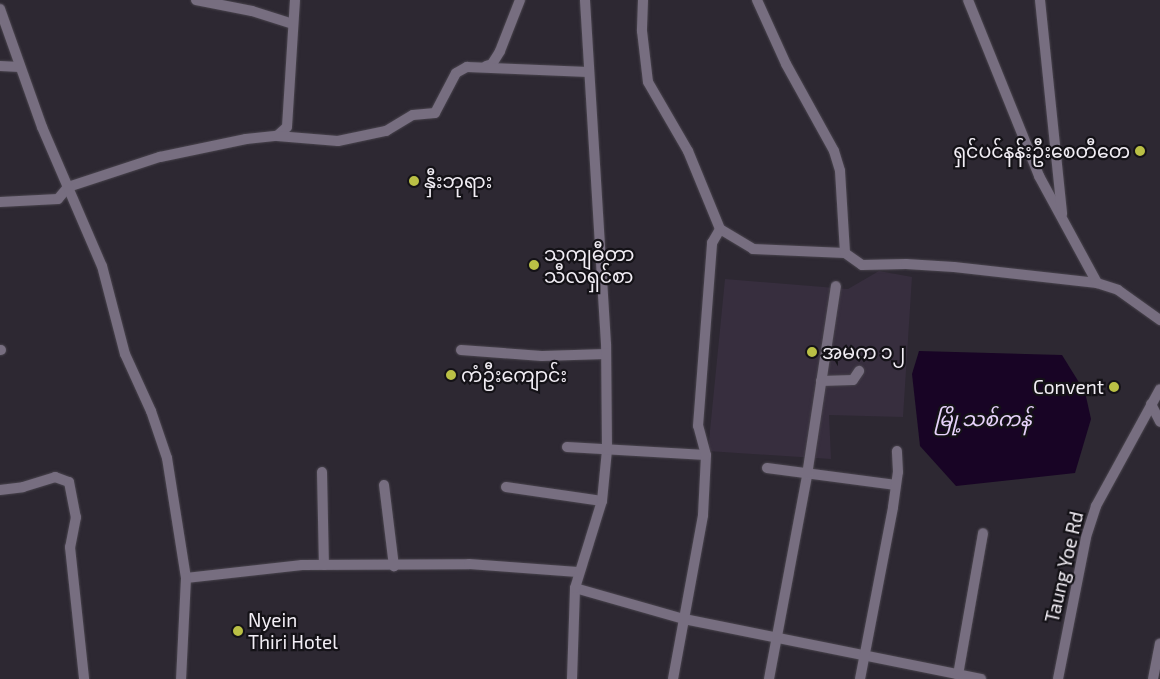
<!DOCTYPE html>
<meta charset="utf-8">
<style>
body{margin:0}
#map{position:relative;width:1160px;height:679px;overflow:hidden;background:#2d2832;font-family:"Exo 2","Noto Sans Myanmar",sans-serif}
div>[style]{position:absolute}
.built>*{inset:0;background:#372e3e}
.water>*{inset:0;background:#180425}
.roads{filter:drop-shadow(0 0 1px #49444d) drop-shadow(0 0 1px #49444d)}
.minor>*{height:10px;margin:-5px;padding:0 5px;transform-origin:5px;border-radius:5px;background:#776e80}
.tertiary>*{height:10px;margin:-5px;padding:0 5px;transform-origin:5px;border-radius:5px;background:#776e80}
.dots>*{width:14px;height:14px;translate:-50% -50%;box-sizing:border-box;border:2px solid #141217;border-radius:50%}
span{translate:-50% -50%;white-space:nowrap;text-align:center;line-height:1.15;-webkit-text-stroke:4.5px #141217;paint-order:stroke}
.poi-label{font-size:19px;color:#f2eef5}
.right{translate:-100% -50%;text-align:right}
.left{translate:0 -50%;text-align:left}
.street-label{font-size:19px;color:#f2eef5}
.water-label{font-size:20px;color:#e7d2fb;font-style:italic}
</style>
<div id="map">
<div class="built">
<i style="clip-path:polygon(879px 271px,912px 277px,903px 417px,829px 415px,831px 459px,708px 451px,725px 279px,848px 289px)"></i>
</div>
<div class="water">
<i style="clip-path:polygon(919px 351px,1062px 355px,1085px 392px,1091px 419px,1075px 473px,956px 486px,920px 446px,912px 374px)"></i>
</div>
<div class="roads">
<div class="minor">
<i style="left:196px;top:0;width:57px;rotate:11.1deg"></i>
<i style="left:252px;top:11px;width:43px;rotate:17.6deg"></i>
<i style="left:643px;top:0;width:31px;rotate:92deg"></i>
<i style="left:642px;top:31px;width:51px;rotate:83.3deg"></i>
<i style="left:648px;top:82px;width:80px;rotate:59.9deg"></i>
<i style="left:688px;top:151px;width:84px;rotate:67.7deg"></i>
<i style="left:720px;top:229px;width:39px;rotate:31deg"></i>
<i style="left:753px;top:249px;width:92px;rotate:2.5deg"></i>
<i style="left:845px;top:253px;width:21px;rotate:35deg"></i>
<i style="left:862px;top:265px;width:44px;rotate:-1.3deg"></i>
<i style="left:906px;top:264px;width:48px;rotate:3.6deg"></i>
<i style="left:954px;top:267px;width:144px;rotate:6.4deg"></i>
<i style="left:1097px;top:283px;width:22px;rotate:18deg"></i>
<i style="left:1118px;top:290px;width:52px;rotate:35.5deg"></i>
<i style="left:757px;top:0;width:70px;rotate:65.6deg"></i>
<i style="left:786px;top:64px;width:99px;rotate:61.1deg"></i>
<i style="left:834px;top:151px;width:21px;rotate:73deg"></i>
<i style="left:840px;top:171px;width:82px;rotate:86.5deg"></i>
<i style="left:968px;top:0;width:190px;rotate:68deg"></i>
<i style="left:1039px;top:176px;width:122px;rotate:61.5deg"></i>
<i style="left:1040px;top:0;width:215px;rotate:84.1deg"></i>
<i style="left:0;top:66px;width:20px;rotate:3deg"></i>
<i style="left:486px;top:66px;width:6px;rotate:-18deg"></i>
<i style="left:492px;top:64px;width:15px;rotate:-58deg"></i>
<i style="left:500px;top:51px;width:55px;rotate:-68.6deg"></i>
<i style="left:277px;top:136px;width:13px;rotate:-42deg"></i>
<i style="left:287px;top:127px;width:127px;rotate:-86.4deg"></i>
<i style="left:0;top:202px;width:58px;rotate:-3deg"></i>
<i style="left:58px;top:199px;width:16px;rotate:-50deg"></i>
<i style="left:68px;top:187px;width:97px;rotate:-18.1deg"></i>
<i style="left:160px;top:157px;width:88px;rotate:-11.8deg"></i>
<i style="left:246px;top:139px;width:31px;rotate:-6deg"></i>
<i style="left:277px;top:136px;width:61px;rotate:4.7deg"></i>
<i style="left:338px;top:141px;width:49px;rotate:-11.8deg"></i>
<i style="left:386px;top:131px;width:31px;rotate:-31deg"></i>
<i style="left:413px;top:115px;width:22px;rotate:-5deg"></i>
<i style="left:435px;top:113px;width:45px;rotate:-62.3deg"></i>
<i style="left:456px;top:73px;width:13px;rotate:-29deg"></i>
<i style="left:467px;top:67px;width:121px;rotate:2.4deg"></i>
<i style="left:0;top:350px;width:1px"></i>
<i style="left:461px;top:350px;width:81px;rotate:4.2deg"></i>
<i style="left:542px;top:356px;width:64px;rotate:-1.8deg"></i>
<i style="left:821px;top:381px;width:32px;rotate:-2deg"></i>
<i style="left:853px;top:380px;width:11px;rotate:-56deg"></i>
<i style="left:1151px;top:404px;width:20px;rotate:63deg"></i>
<i style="left:567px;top:447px;width:139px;rotate:3.3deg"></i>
<i style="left:767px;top:468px;width:130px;rotate:7.5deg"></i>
<i style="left:322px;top:472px;width:93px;rotate:88.8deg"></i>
<i style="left:384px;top:485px;width:82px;rotate:83deg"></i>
<i style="left:506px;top:487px;width:97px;rotate:8.3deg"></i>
<i style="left:0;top:490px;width:23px;rotate:-7deg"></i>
<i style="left:23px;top:487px;width:34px;rotate:-17deg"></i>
<i style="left:55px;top:477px;width:15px;rotate:20deg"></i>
<i style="left:69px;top:482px;width:36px;rotate:79deg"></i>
<i style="left:76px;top:517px;width:31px;rotate:101deg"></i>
<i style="left:70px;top:547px;width:133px;rotate:83.9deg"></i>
<i style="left:186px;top:578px;width:117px;rotate:-6.4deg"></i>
<i style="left:302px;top:565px;width:167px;rotate:-0.3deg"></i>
<i style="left:469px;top:564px;width:109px;rotate:4.2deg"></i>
<i style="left:575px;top:588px;width:113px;rotate:15.9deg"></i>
<i style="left:684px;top:619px;width:303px;rotate:11.4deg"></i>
<i style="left:958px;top:675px;width:144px;rotate:-80deg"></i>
<i style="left:572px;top:679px;width:91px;rotate:-88.1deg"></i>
<i style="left:575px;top:588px;width:91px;rotate:-72.8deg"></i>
<i style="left:602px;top:501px;width:51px;rotate:-84.4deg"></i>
<i style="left:607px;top:450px;width:106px;rotate:-90.5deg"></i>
<i style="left:606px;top:344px;width:345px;rotate:-93.5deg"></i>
<i style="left:673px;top:679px;width:167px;rotate:-79.6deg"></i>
<i style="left:703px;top:515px;width:60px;rotate:-87.1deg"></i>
<i style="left:706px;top:455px;width:30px;rotate:-105deg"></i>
<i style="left:698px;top:426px;width:184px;rotate:-85.6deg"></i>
<i style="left:712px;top:243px;width:16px;rotate:-60deg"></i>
<i style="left:769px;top:679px;width:208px;rotate:-79.4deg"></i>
<i style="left:807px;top:475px;width:191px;rotate:-81.3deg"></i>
<i style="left:860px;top:679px;width:175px;rotate:-79.1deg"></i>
<i style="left:893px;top:507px;width:35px;rotate:-82deg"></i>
<i style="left:898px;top:472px;width:21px;rotate:-93deg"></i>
<i style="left:1058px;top:679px;width:145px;rotate:-78.8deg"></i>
<i style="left:1086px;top:537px;width:33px;rotate:-72deg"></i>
<i style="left:1096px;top:506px;width:133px;rotate:-61.3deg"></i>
<i style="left:1153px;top:679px;width:36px;rotate:-79deg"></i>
</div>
<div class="tertiary">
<i style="left:0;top:9px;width:125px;rotate:70.4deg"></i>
<i style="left:42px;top:127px;width:151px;rotate:66.7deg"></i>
<i style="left:102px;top:266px;width:91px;rotate:75.4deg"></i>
<i style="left:125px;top:354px;width:63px;rotate:65.5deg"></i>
<i style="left:151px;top:411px;width:50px;rotate:71.2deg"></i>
<i style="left:167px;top:458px;width:121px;rotate:81deg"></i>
<i style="left:186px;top:578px;width:101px;rotate:92.8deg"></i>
</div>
</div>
<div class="dots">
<i style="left:1140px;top:151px;background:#bac045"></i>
<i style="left:414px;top:181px;background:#bac045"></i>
<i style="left:534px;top:265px;background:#bac045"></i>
<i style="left:812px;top:352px;background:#bac045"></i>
<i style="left:451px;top:375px;background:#bac045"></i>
<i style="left:1114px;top:387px;background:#bac045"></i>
<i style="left:238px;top:631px;background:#bac045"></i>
</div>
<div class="poi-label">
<span class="right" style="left:1130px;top:151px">ရှင်ပင်နန်းဦးစေတီတေ</span>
<span class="left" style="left:424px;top:181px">နှီးဘုရား</span>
<span class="left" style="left:544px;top:265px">သကျဓီတာ<br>သီလရှင်စာ</span>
<span class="left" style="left:822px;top:352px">အမက ၁၂</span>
<span class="left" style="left:461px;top:375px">ကံဦးကျောင်း</span>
<span class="right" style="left:1104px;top:387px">Convent</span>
<span class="left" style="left:248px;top:631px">Nyein<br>Thiri Hotel</span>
</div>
<div class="street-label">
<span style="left:1064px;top:567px;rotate:-77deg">Taung Yoe Rd</span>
</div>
<div class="water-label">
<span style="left:983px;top:418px">မြို့သစ်ကန်</span>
</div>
</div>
